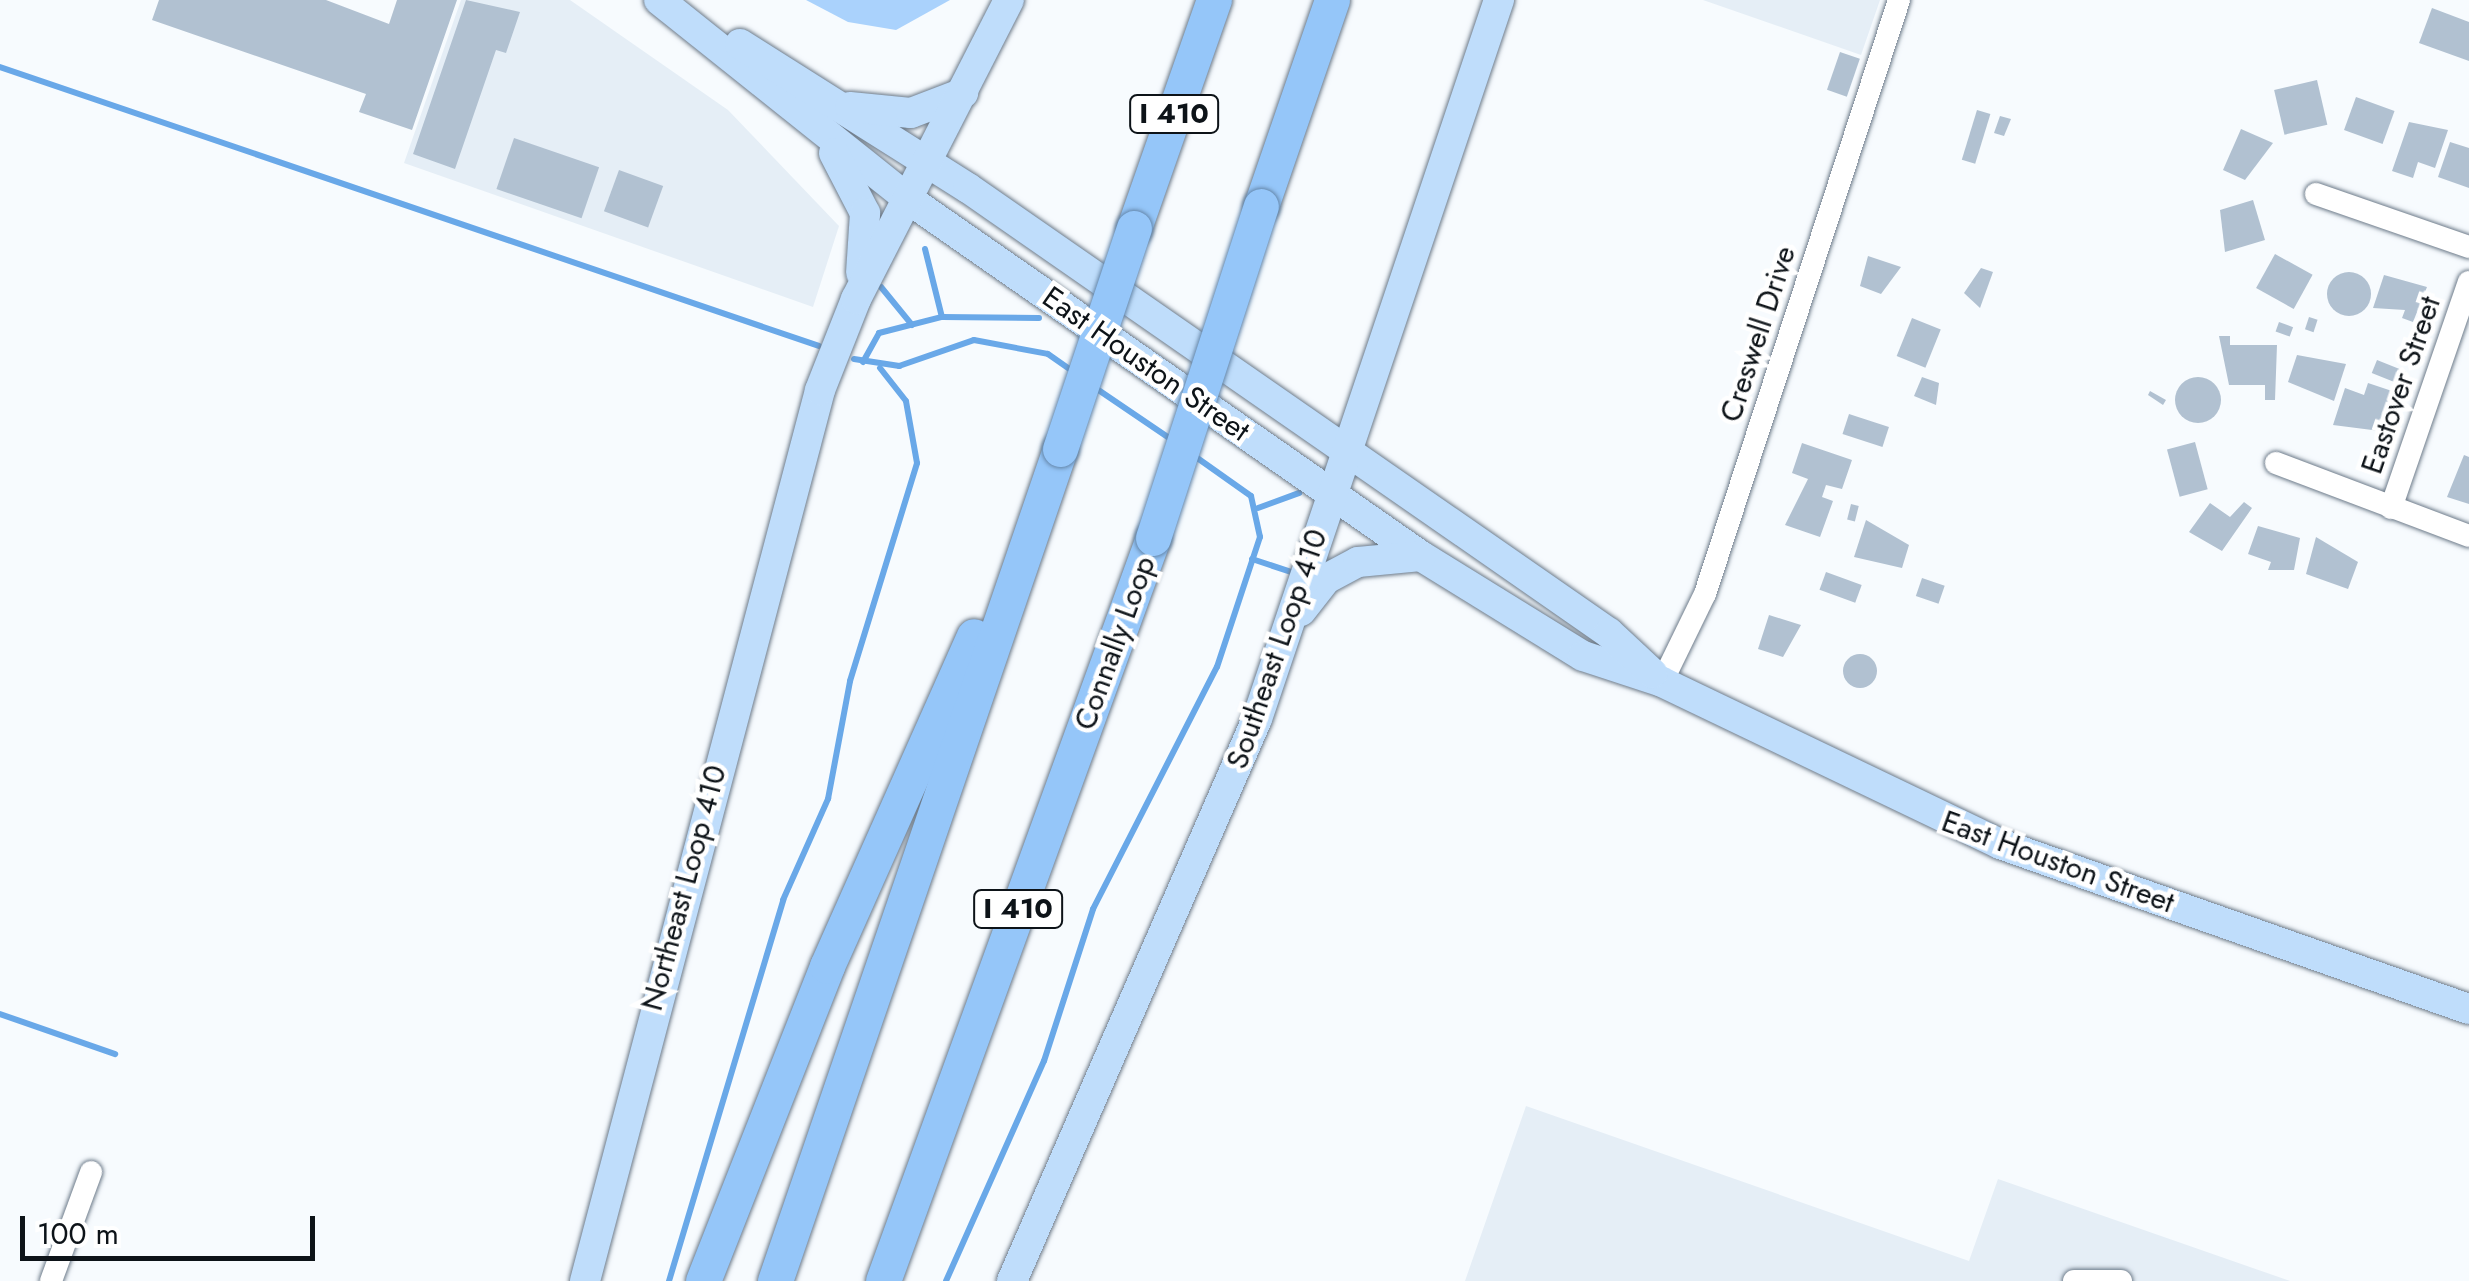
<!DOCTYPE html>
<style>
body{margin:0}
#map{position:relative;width:2469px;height:1281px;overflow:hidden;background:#f7fbfe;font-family:Jost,sans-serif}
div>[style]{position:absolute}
.built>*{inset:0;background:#e5eef6}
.green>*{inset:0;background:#aad2fc}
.stream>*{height:6px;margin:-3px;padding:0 3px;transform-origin:3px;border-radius:3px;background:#69a8e8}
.building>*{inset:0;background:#b1c1d1;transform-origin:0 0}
.round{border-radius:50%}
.roads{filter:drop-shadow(0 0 2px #6d7b8a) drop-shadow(0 0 2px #6d7b8a)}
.minor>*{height:22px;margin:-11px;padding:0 11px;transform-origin:11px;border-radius:11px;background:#fff}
.major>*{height:30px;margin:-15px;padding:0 15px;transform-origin:15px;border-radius:15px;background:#bfddfb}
.highway>*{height:35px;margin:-17.5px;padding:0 17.5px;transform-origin:17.5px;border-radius:17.5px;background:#95c6f9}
.bridges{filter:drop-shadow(0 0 2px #6587aa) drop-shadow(0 0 2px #6587aa)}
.highway-bridge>*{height:35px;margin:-17.5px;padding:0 17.5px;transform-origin:17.5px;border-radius:17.5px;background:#95c6f9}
span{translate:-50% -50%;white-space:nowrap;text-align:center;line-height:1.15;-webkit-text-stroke:9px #fff;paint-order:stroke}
.shield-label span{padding:2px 8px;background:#fff;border:2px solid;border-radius:8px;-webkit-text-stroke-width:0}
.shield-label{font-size:28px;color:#0d1318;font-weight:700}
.street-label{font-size:30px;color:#0d1318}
.scale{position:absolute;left:20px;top:1216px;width:295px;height:45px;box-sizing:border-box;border:5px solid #0d1318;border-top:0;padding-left:12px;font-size:30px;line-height:35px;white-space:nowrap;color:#0d1318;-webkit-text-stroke:8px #fff;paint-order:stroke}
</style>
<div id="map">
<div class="built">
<i style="clip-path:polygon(461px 0,570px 0,728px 110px,839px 226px,813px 307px,404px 163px)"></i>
<i style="clip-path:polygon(1703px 0,1880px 0,1861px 55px)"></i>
<i style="clip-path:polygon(1526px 1106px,1969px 1261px,1998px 1179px,2290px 1281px,1465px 1281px)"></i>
</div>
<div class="green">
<i style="clip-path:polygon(806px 0,950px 0,896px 30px,848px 22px)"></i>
</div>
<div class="stream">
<i style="left:0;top:67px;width:865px;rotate:18.81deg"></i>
<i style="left:925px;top:249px;width:70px;rotate:76deg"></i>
<i style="left:881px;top:287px;width:49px;rotate:50.8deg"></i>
<i style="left:854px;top:359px;width:46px;rotate:8.8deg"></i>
<i style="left:899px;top:366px;width:79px;rotate:-19.1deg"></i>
<i style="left:974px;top:340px;width:75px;rotate:10.7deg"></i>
<i style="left:1048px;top:354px;width:29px;rotate:35deg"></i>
<i style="left:863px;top:362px;width:33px;rotate:-61deg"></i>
<i style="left:879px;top:333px;width:65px;rotate:-14.3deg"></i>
<i style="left:942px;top:317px;width:97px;rotate:0.6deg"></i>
<i style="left:1094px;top:387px;width:98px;rotate:34.2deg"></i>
<i style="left:1258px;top:508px;width:44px;rotate:-20.1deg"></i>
<i style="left:1252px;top:559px;width:41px;rotate:18.4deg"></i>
<i style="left:0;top:1014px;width:122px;rotate:19.2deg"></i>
<i style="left:669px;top:1281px;width:398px;rotate:-73.3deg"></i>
<i style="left:783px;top:900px;width:111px;rotate:-66deg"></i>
<i style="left:828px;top:799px;width:120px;rotate:-79.4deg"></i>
<i style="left:850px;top:681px;width:228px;rotate:-72.9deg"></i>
<i style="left:917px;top:463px;width:63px;rotate:-100.1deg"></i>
<i style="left:906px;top:401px;width:42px;rotate:-128.2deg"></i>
<i style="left:946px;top:1281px;width:241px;rotate:-66deg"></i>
<i style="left:1044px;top:1061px;width:160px;rotate:-72.1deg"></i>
<i style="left:1093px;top:909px;width:272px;rotate:-62.9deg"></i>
<i style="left:1217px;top:667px;width:137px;rotate:-71.7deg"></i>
<i style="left:1260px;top:537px;width:42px;rotate:-102.4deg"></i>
<i style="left:1251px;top:496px;width:71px;rotate:-144.7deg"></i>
</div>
<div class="building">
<i style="clip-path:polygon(159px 0,326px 0,389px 24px,397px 0,457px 0,412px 130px,359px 112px,366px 94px,152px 20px)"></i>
<i style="clip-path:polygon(466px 0,520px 12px,506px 53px,496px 50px,455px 169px,413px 154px)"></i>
<i style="clip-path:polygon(2432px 8px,2469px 22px,2469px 61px,2419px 43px)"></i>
<i style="left:1840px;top:52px;width:21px;height:40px;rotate:19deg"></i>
<i style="left:2317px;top:80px;width:46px;height:44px;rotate:77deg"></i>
<i style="left:2356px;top:97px;width:41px;height:35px;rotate:20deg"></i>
<i style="left:1977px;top:110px;width:14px;height:52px;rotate:17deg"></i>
<i style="clip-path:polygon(2000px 116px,2011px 119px,2004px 136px,1994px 133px)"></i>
<i style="clip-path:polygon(2409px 122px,2448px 130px,2435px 168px,2418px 162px,2413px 178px,2392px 171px)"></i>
<i style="clip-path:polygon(2241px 129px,2273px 143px,2245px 180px,2223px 170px)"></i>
<i style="left:514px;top:138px;width:90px;height:54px;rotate:19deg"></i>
<i style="clip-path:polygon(2450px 142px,2469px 148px,2469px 188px,2438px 177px)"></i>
<i style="left:619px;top:170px;width:47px;height:44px;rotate:20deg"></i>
<i style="clip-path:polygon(2253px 200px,2265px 240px,2225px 252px,2220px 210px)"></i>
<i style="left:2275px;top:254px;width:43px;height:39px;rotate:29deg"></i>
<i style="clip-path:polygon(1868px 256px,1901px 267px,1881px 294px,1860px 286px)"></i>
<i style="clip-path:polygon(1981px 268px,1993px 272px,1980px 308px,1964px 293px)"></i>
<i class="round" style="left:2327px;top:272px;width:44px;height:44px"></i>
<i style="clip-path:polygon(2384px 275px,2427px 287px,2413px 322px,2402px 318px,2405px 310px,2373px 308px)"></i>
<i style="left:2309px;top:317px;width:9px;height:13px;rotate:18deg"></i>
<i style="left:1912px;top:318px;width:31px;height:41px;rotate:22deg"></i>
<i style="left:2279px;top:322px;width:15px;height:10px;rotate:20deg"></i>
<i style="clip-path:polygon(2219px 336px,2230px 336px,2230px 345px,2277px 345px,2275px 400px,2265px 400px,2265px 385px,2229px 385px)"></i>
<i style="clip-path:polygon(2297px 355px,2346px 364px,2334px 401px,2288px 382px)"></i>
<i style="left:2377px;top:360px;width:31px;height:14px;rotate:22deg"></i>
<i class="round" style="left:2175px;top:377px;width:46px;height:46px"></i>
<i style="clip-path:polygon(1922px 377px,1939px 383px,1936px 405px,1914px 396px)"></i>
<i style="clip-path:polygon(2368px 383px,2392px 391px,2380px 431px,2333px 425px,2345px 388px,2364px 395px)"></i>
<i style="clip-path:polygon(2150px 391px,2166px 400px,2163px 405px,2148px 395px)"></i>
<i style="left:1849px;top:414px;width:42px;height:21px;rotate:18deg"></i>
<i style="left:2195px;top:442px;width:49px;height:29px;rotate:75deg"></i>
<i style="clip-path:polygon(1802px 443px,1852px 460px,1842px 489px,1826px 485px,1822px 497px,1833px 501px,1820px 537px,1785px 525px,1808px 479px,1792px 473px)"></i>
<i style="clip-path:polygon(2464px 455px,2469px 457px,2469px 504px,2447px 497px)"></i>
<i style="clip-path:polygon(2244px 502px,2252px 508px,2222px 551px,2189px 532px,2210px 503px,2230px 517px)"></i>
<i style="left:1851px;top:504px;width:8px;height:16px;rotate:14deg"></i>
<i style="clip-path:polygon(1866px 520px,1909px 545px,1902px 568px,1854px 557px)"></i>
<i style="clip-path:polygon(2258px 526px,2300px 538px,2294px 570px,2268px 570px,2271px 562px,2248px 554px)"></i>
<i style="clip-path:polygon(2316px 537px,2358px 562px,2348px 589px,2306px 574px)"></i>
<i style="left:1826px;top:572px;width:38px;height:19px;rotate:20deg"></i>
<i style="left:1922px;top:578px;width:24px;height:19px;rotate:19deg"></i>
<i style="clip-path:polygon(1769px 615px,1801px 625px,1783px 657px,1758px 649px)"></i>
<i class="round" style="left:1843px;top:654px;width:34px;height:34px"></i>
</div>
<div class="roads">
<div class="minor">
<i style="left:2316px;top:194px;width:162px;rotate:19.1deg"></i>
<i style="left:2276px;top:463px;width:206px;rotate:20.7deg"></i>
<i style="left:2391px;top:508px;width:239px;rotate:-71deg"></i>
<i style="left:1662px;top:682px;width:98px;rotate:-64deg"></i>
<i style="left:1705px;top:594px;width:625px;rotate:-71.91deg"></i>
<i style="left:51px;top:1281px;width:116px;rotate:-69.8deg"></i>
<i style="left:2074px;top:1281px;width:47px"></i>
</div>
<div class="major">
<i style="left:659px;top:0;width:319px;rotate:38.6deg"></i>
<i style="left:908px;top:199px;width:625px;rotate:34.83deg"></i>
<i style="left:1421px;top:556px;width:190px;rotate:31.7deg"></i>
<i style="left:1583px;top:656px;width:83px;rotate:18.2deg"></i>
<i style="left:1662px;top:682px;width:375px;rotate:25.6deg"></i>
<i style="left:2000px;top:844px;width:497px;rotate:19.4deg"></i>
<i style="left:740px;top:44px;width:270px;rotate:32.3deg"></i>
<i style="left:968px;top:188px;width:780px;rotate:34.77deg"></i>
<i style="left:1609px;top:633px;width:59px;rotate:42.9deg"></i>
<i style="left:850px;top:107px;width:61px;rotate:5.6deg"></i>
<i style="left:911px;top:113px;width:56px;rotate:-21deg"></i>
<i style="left:834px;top:153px;width:68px;rotate:62.7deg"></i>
<i style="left:865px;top:213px;width:60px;rotate:93.8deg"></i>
<i style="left:1301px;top:611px;width:41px;rotate:-52deg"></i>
<i style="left:1326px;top:579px;width:36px;rotate:-28deg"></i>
<i style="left:1358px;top:562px;width:63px;rotate:-5.4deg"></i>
<i style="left:585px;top:1281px;width:921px;rotate:-75.22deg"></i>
<i style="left:820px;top:390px;width:98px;rotate:-68.4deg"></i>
<i style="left:856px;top:299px;width:336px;rotate:-62.9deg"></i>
<i style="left:1012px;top:1281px;width:613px;rotate:-66.45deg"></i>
<i style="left:1257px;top:719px;width:759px;rotate:-71.4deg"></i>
</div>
<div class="highway">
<i style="left:1261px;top:206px;width:218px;rotate:-71deg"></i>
<i style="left:1134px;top:228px;width:242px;rotate:-70.7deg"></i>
<i style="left:703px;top:1281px;width:339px;rotate:-68.5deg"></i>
<i style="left:827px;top:966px;width:361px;rotate:-66deg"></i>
<i style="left:775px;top:1281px;width:879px;rotate:-71.09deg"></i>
<i style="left:883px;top:1281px;width:791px;rotate:-70.03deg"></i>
</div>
</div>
<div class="bridges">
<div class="highway-bridge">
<i style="left:1060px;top:449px;width:233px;rotate:-71.5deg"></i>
<i style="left:1153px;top:538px;width:349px;rotate:-72deg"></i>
</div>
</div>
<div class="shield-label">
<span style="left:1174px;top:114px">I 410</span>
<span style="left:1018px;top:909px">I 410</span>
</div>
<div class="street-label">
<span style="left:1758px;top:334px;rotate:-72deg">Creswell Drive</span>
<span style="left:1146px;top:364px;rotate:35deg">East Houston Street</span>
<span style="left:2401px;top:385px;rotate:-71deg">Eastover Street</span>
<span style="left:1115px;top:643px;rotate:-70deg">Connally Loop</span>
<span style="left:1277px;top:649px;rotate:-71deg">Southeast Loop 410</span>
<span style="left:2058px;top:862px;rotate:20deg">East Houston Street</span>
<span style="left:684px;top:888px;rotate:-75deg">Northeast Loop 410</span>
</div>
<div class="scale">100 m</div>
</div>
